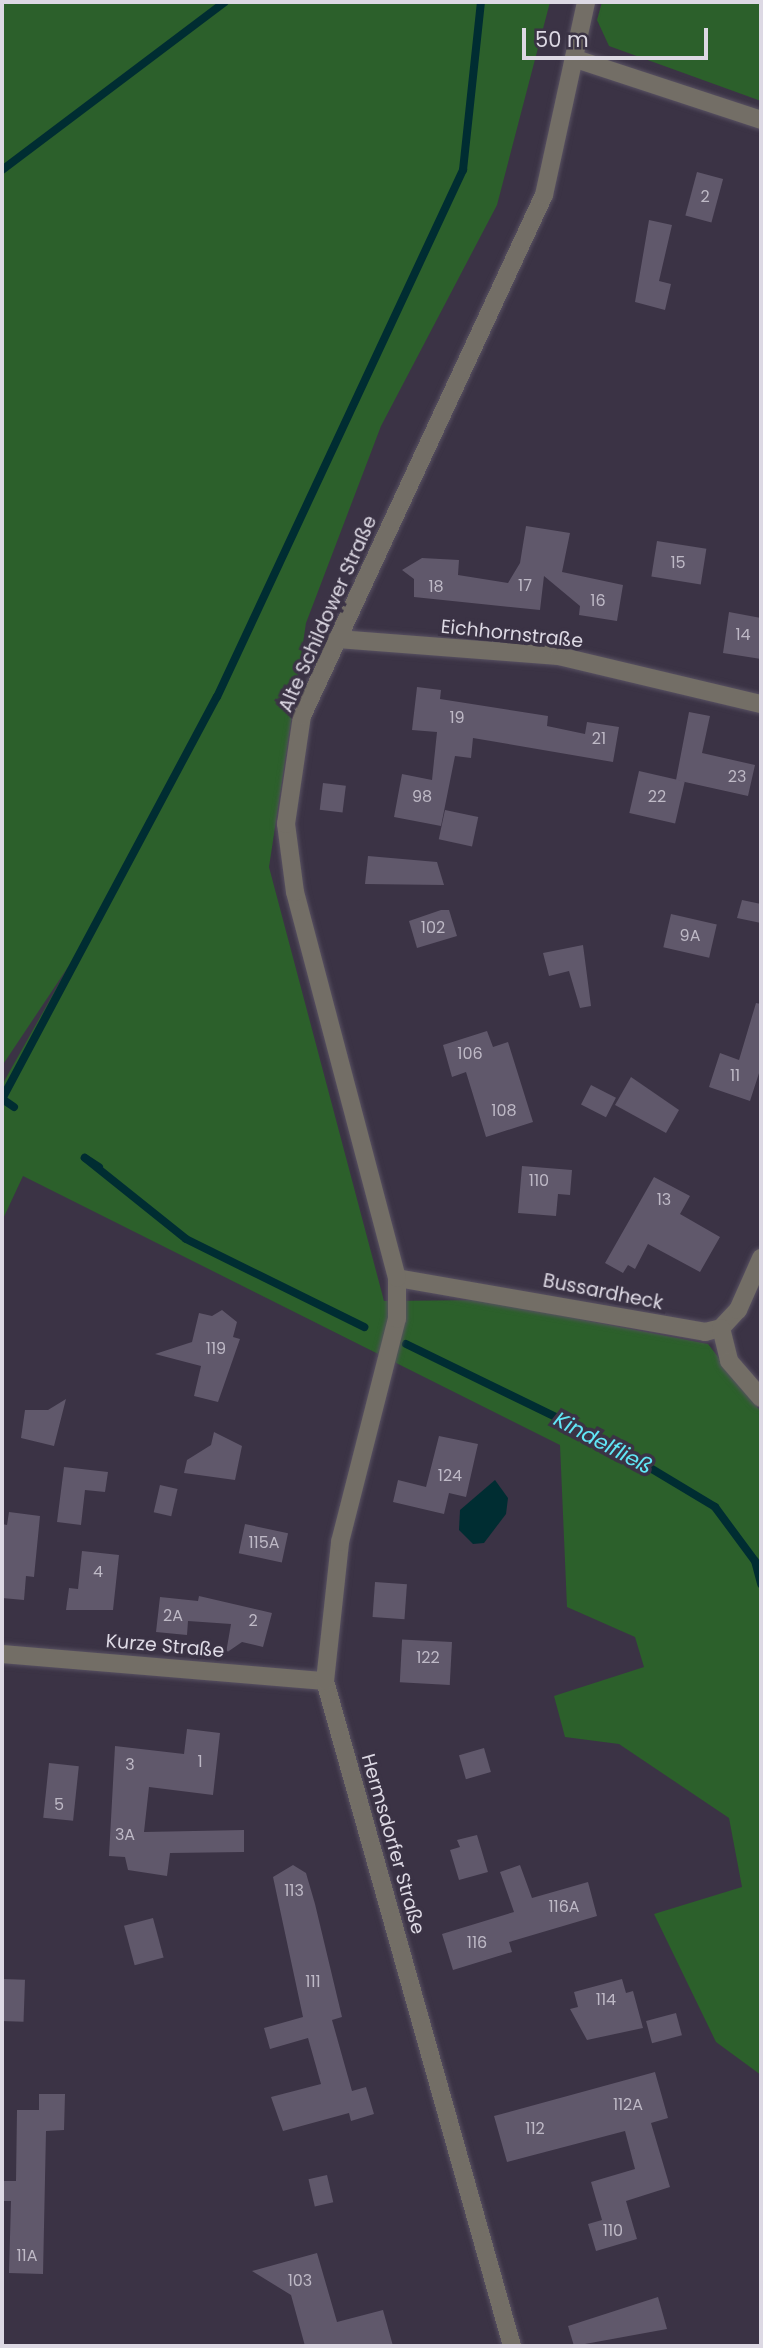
<!DOCTYPE html>
<meta charset="utf-8">
<style>
body{margin:0}
#map{position:relative;width:763px;height:2348px;overflow:hidden;background:#3b3345;font-family:Poppins,sans-serif}
div>[style]{position:absolute}
.green>*{inset:0;background:#2c602b}
.water>*{inset:0;background:#002d32}
.stream>*{height:8px;margin:-4px;padding:0 4px;transform-origin:4px;border-radius:4px;background:#002d32}
.building>*{inset:0;background:#60586b;transform-origin:0 0}
.roads{filter:drop-shadow(0 0 2px #585162) drop-shadow(0 0 2px #585162)}
.minor>*{height:18px;margin:-9px;padding:0 9px;transform-origin:9px;border-radius:9px;background:#736e66}
span{translate:-50% -50%;white-space:nowrap;text-align:center;line-height:1.15;-webkit-text-stroke:7px #3b3345;paint-order:stroke}
.number-label{font-size:16px;color:#beb9c6}
.number-label span{-webkit-text-stroke-width:0}
.street-label{font-size:19px;color:#ddd9e4}
.water-label{font-size:21px;color:#61e7f6;font-style:italic}
.frame{position:absolute;inset:0;border:4px solid #ddd9e4;pointer-events:none}
.scale{position:absolute;left:522px;top:28px;width:186px;height:32px;box-sizing:border-box;border:4px solid #ddd9e4;border-top:0;padding-left:9px;font-size:21px;line-height:24px;white-space:nowrap;color:#ddd9e4;-webkit-text-stroke:5px #3b3345;paint-order:stroke}
</style>
<div id="map">
<div class="green">
<i style="clip-path:polygon(2px 2px,550px 2px,497px 205px,381px 426px,306px 623px,269px 867px,384px 1301px,481px 1300px,708px 1344px,761px 1412px,761px 2075px,716px 2042px,654px 1914px,742px 1887px,729px 1818px,619px 1744px,565px 1737px,554px 1696px,644px 1667px,635px 1637px,567px 1607px,560px 1445px,23px 1176px,2px 1221px,2px 1085px,70px 964px,2px 1066px)"></i>
<i style="clip-path:polygon(602px 2px,761px 4px,761px 101px,609px 46px,597px 20px)"></i>
</div>
<div class="water">
<i style="clip-path:polygon(495px 1480px,508px 1498px,506px 1514px,484px 1543px,473px 1544px,459px 1530px,460px 1510px)"></i>
</div>
<div class="stream">
<i style="left:2px;top:170px;width:279px;rotate:-37deg"></i>
<i style="left:14px;top:1107px;width:14px;rotate:-146deg"></i>
<i style="left:2px;top:1099px;width:456px;rotate:-61.9deg"></i>
<i style="left:217px;top:697px;width:582px;rotate:-64.98deg"></i>
<i style="left:463px;top:170px;width:169px;rotate:-83.9deg"></i>
<i style="left:99px;top:1167px;width:17px;rotate:-147deg"></i>
<i style="left:85px;top:1158px;width:129px;rotate:38.7deg"></i>
<i style="left:186px;top:1239px;width:199px;rotate:26.3deg"></i>
<i style="left:406px;top:1344px;width:224px;rotate:26deg"></i>
<i style="left:607px;top:1442px;width:126px;rotate:31deg"></i>
<i style="left:715px;top:1507px;width:67px;rotate:53.5deg"></i>
<i style="left:755px;top:1561px;width:24px;rotate:75deg"></i>
</div>
<div class="building">
<i style="left:697px;top:172px;width:27px;height:45px;rotate:15deg"></i>
<i style="clip-path:polygon(649px 220px,672px 225px,659px 281px,671px 284px,665px 310px,635px 302px)"></i>
<i style="clip-path:polygon(526px 526px,570px 533px,562px 572px,623px 585px,617px 621px,579px 615px,580px 606px,544px 576px,540px 610px,414px 597px,414px 579px,402px 570px,422px 558px,459px 560px,458px 575px,508px 583px,520px 563px)"></i>
<i style="left:657px;top:541px;width:50px;height:36px;rotate:9deg"></i>
<i style="clip-path:polygon(729px 612px,761px 618px,761px 659px,723px 653px)"></i>
<i style="clip-path:polygon(417px 687px,441px 690px,440px 699px,548px 716px,547px 726px,585px 734px,587px 722px,619px 727px,613px 762px,473px 738px,471px 758px,455px 756px,441px 826px,394px 817px,402px 774px,432px 780px,437px 732px,412px 730px)"></i>
<i style="clip-path:polygon(689px 712px,710px 716px,702px 753px,755px 765px,748px 796px,676px 780px)"></i>
<i style="left:639px;top:771px;width:47px;height:43px;rotate:13deg"></i>
<i style="left:323px;top:783px;width:23px;height:27px;rotate:7deg"></i>
<i style="left:445px;top:810px;width:34px;height:30px;rotate:12deg"></i>
<i style="clip-path:polygon(368px 856px,437px 862px,444px 885px,365px 884px)"></i>
<i style="clip-path:polygon(742px 900px,761px 904px,761px 923px,737px 918px)"></i>
<i style="clip-path:polygon(441px 910px,449px 910px,457px 936px,417px 948px,409px 921px)"></i>
<i style="left:671px;top:914px;width:47px;height:34px;rotate:13deg"></i>
<i style="clip-path:polygon(583px 945px,591px 1006px,580px 1008px,569px 971px,549px 976px,543px 953px)"></i>
<i style="clip-path:polygon(756px 1003px,761px 1004px,761px 1067px,750px 1101px,709px 1087px,720px 1053px,739px 1060px)"></i>
<i style="clip-path:polygon(487px 1031px,493px 1047px,508px 1042px,533px 1122px,486px 1137px,466px 1072px,452px 1077px,443px 1045px)"></i>
<i style="clip-path:polygon(631px 1077px,679px 1110px,666px 1133px,615px 1105px)"></i>
<i style="left:591px;top:1085px;width:28px;height:22px;rotate:27deg"></i>
<i style="clip-path:polygon(522px 1166px,572px 1170px,570px 1195px,558px 1194px,556px 1216px,518px 1213px)"></i>
<i style="clip-path:polygon(654px 1177px,690px 1196px,680px 1214px,720px 1237px,700px 1272px,648px 1244px,635px 1269px,628px 1265px,623px 1273px,605px 1263px)"></i>
<i style="clip-path:polygon(222px 1310px,237px 1322px,233px 1337px,240px 1339px,218px 1402px,194px 1396px,201px 1366px,155px 1354px,192px 1342px,199px 1313px,212px 1316px)"></i>
<i style="clip-path:polygon(66px 1399px,54px 1446px,21px 1438px,25px 1410px,48px 1410px)"></i>
<i style="clip-path:polygon(214px 1432px,242px 1446px,235px 1480px,184px 1473px,187px 1460px,211px 1445px)"></i>
<i style="clip-path:polygon(439px 1436px,478px 1444px,466px 1497px,449px 1493px,444px 1514px,393px 1502px,398px 1480px,426px 1487px)"></i>
<i style="clip-path:polygon(64px 1467px,108px 1472px,105px 1492px,85px 1490px,81px 1525px,57px 1522px)"></i>
<i style="left:160px;top:1485px;width:18px;height:28px;rotate:13deg"></i>
<i style="clip-path:polygon(9px 1512px,40px 1516px,34px 1577px,26px 1576px,24px 1600px,2px 1598px,2px 1524px,7px 1525px)"></i>
<i style="left:245px;top:1524px;width:44px;height:30px;rotate:12deg"></i>
<i style="clip-path:polygon(82px 1551px,119px 1555px,113px 1610px,66px 1610px,69px 1588px,78px 1589px)"></i>
<i style="left:375px;top:1582px;width:32px;height:35px;rotate:4deg"></i>
<i style="clip-path:polygon(199px 1596px,272px 1613px,263px 1647px,242px 1642px,226px 1653px,231px 1624px,188px 1621px,187px 1635px,156px 1632px,160px 1597px,198px 1601px)"></i>
<i style="left:452px;top:1642px;width:43px;height:50px;rotate:93deg"></i>
<i style="clip-path:polygon(187px 1729px,220px 1733px,213px 1795px,149px 1787px,144px 1832px,244px 1830px,244px 1852px,170px 1853px,167px 1876px,128px 1870px,125px 1857px,109px 1856px,115px 1746px,184px 1754px)"></i>
<i style="left:484px;top:1748px;width:25px;height:26px;rotate:74deg"></i>
<i style="left:49px;top:1763px;width:30px;height:55px;rotate:6deg"></i>
<i style="clip-path:polygon(477px 1835px,488px 1872px,459px 1880px,450px 1850px,460px 1847px,457px 1840px)"></i>
<i style="clip-path:polygon(293px 1865px,306px 1873px,315px 1904px,342px 2017px,332px 2020px,352px 2091px,366px 2087px,374px 2114px,351px 2121px,349px 2113px,283px 2131px,271px 2097px,321px 2084px,308px 2038px,270px 2049px,264px 2028px,303px 2017px,273px 1877px)"></i>
<i style="clip-path:polygon(520px 1865px,532px 1898px,588px 1882px,597px 1916px,509px 1942px,512px 1952px,453px 1970px,442px 1934px,514px 1912px,500px 1872px)"></i>
<i style="left:153px;top:1918px;width:41px;height:30px;rotate:75deg"></i>
<i style="left:2px;top:1979px;width:23px;height:42px;rotate:2deg"></i>
<i style="clip-path:polygon(622px 1979px,626px 1993px,633px 1991px,643px 2028px,587px 2040px,570px 2009px,578px 2007px,574px 1992px)"></i>
<i style="left:676px;top:2013px;width:23px;height:31px;rotate:75deg"></i>
<i style="clip-path:polygon(655px 2072px,668px 2118px,651px 2123px,670px 2187px,626px 2201px,637px 2239px,596px 2251px,588px 2224px,602px 2220px,591px 2182px,635px 2169px,625px 2131px,507px 2162px,494px 2116px)"></i>
<i style="clip-path:polygon(39px 2094px,65px 2094px,64px 2130px,46px 2131px,43px 2274px,9px 2273px,11px 2201px,4px 2201px,4px 2181px,16px 2181px,17px 2110px,39px 2110px)"></i>
<i style="left:327px;top:2175px;width:28px;height:19px;rotate:77deg"></i>
<i style="clip-path:polygon(317px 2253px,337px 2322px,383px 2310px,393px 2346px,305px 2346px,291px 2295px,252px 2271px)"></i>
<i style="clip-path:polygon(658px 2297px,667px 2329px,574px 2346px,568px 2326px)"></i>
</div>
<div class="roads">
<div class="minor">
<i style="left:576px;top:59px;width:195px;rotate:18.2deg"></i>
<i style="left:337px;top:639px;width:223px;rotate:4.4deg"></i>
<i style="left:559px;top:656px;width:208px;rotate:13.4deg"></i>
<i style="left:397px;top:1278px;width:313px;rotate:9.9deg"></i>
<i style="left:705px;top:1332px;width:16px;rotate:-14deg"></i>
<i style="left:721px;top:1328px;width:25px;rotate:-47deg"></i>
<i style="left:738px;top:1310px;width:57px;rotate:-66.1deg"></i>
<i style="left:721px;top:1328px;width:34px;rotate:76deg"></i>
<i style="left:729px;top:1361px;width:49px;rotate:49.1deg"></i>
<i style="left:2px;top:1654px;width:324px;rotate:4.8deg"></i>
<i style="left:512px;top:2346px;width:691px;rotate:-105.71deg"></i>
<i style="left:325px;top:1681px;width:140px;rotate:-83.8deg"></i>
<i style="left:340px;top:1542px;width:230px;rotate:-75.7deg"></i>
<i style="left:397px;top:1319px;width:41px;rotate:-90deg"></i>
<i style="left:397px;top:1278px;width:399px;rotate:-104.8deg"></i>
<i style="left:295px;top:892px;width:69px;rotate:-97.5deg"></i>
<i style="left:286px;top:824px;width:109px;rotate:-81.6deg"></i>
<i style="left:302px;top:716px;width:574px;rotate:-65.09deg"></i>
<i style="left:544px;top:195px;width:198px;rotate:-77.7deg"></i>
</div>
</div>
<div class="number-label">
<span style="left:705px;top:197px">2</span>
<span style="left:678px;top:563px">15</span>
<span style="left:525px;top:586px">17</span>
<span style="left:436px;top:587px">18</span>
<span style="left:598px;top:601px">16</span>
<span style="left:743px;top:635px">14</span>
<span style="left:457px;top:718px">19</span>
<span style="left:599px;top:739px">21</span>
<span style="left:737px;top:777px">23</span>
<span style="left:422px;top:797px">98</span>
<span style="left:657px;top:797px">22</span>
<span style="left:433px;top:928px">102</span>
<span style="left:690px;top:936px">9A</span>
<span style="left:470px;top:1054px">106</span>
<span style="left:735px;top:1076px">11</span>
<span style="left:504px;top:1111px">108</span>
<span style="left:539px;top:1181px">110</span>
<span style="left:664px;top:1200px">13</span>
<span style="left:216px;top:1349px">119</span>
<span style="left:450px;top:1476px">124</span>
<span style="left:264px;top:1543px">115A</span>
<span style="left:98px;top:1572px">4</span>
<span style="left:173px;top:1616px">2A</span>
<span style="left:253px;top:1621px">2</span>
<span style="left:428px;top:1658px">122</span>
<span style="left:200px;top:1762px">1</span>
<span style="left:130px;top:1765px">3</span>
<span style="left:59px;top:1805px">5</span>
<span style="left:125px;top:1835px">3A</span>
<span style="left:294px;top:1891px">113</span>
<span style="left:564px;top:1907px">116A</span>
<span style="left:477px;top:1943px">116</span>
<span style="left:313px;top:1982px">111</span>
<span style="left:606px;top:2000px">114</span>
<span style="left:628px;top:2105px">112A</span>
<span style="left:535px;top:2129px">112</span>
<span style="left:613px;top:2231px">110</span>
<span style="left:27px;top:2256px">11A</span>
<span style="left:300px;top:2281px">103</span>
</div>
<div class="street-label">
<span style="left:328px;top:614px;rotate:-66deg">Alte Schildower Straße</span>
<span style="left:512px;top:634px;rotate:6deg">Eichhornstraße</span>
<span style="left:603px;top:1292px;rotate:11deg">Bussardheck</span>
<span style="left:165px;top:1646px;rotate:5deg">Kurze Straße</span>
<span style="left:393px;top:1844px;rotate:74deg">Hermsdorfer Straße</span>
</div>
<div class="water-label">
<span style="left:603px;top:1443px;rotate:28deg">Kindelfließ</span>
</div>
<div class="frame"></div>
<div class="scale">50 m</div>
</div>
